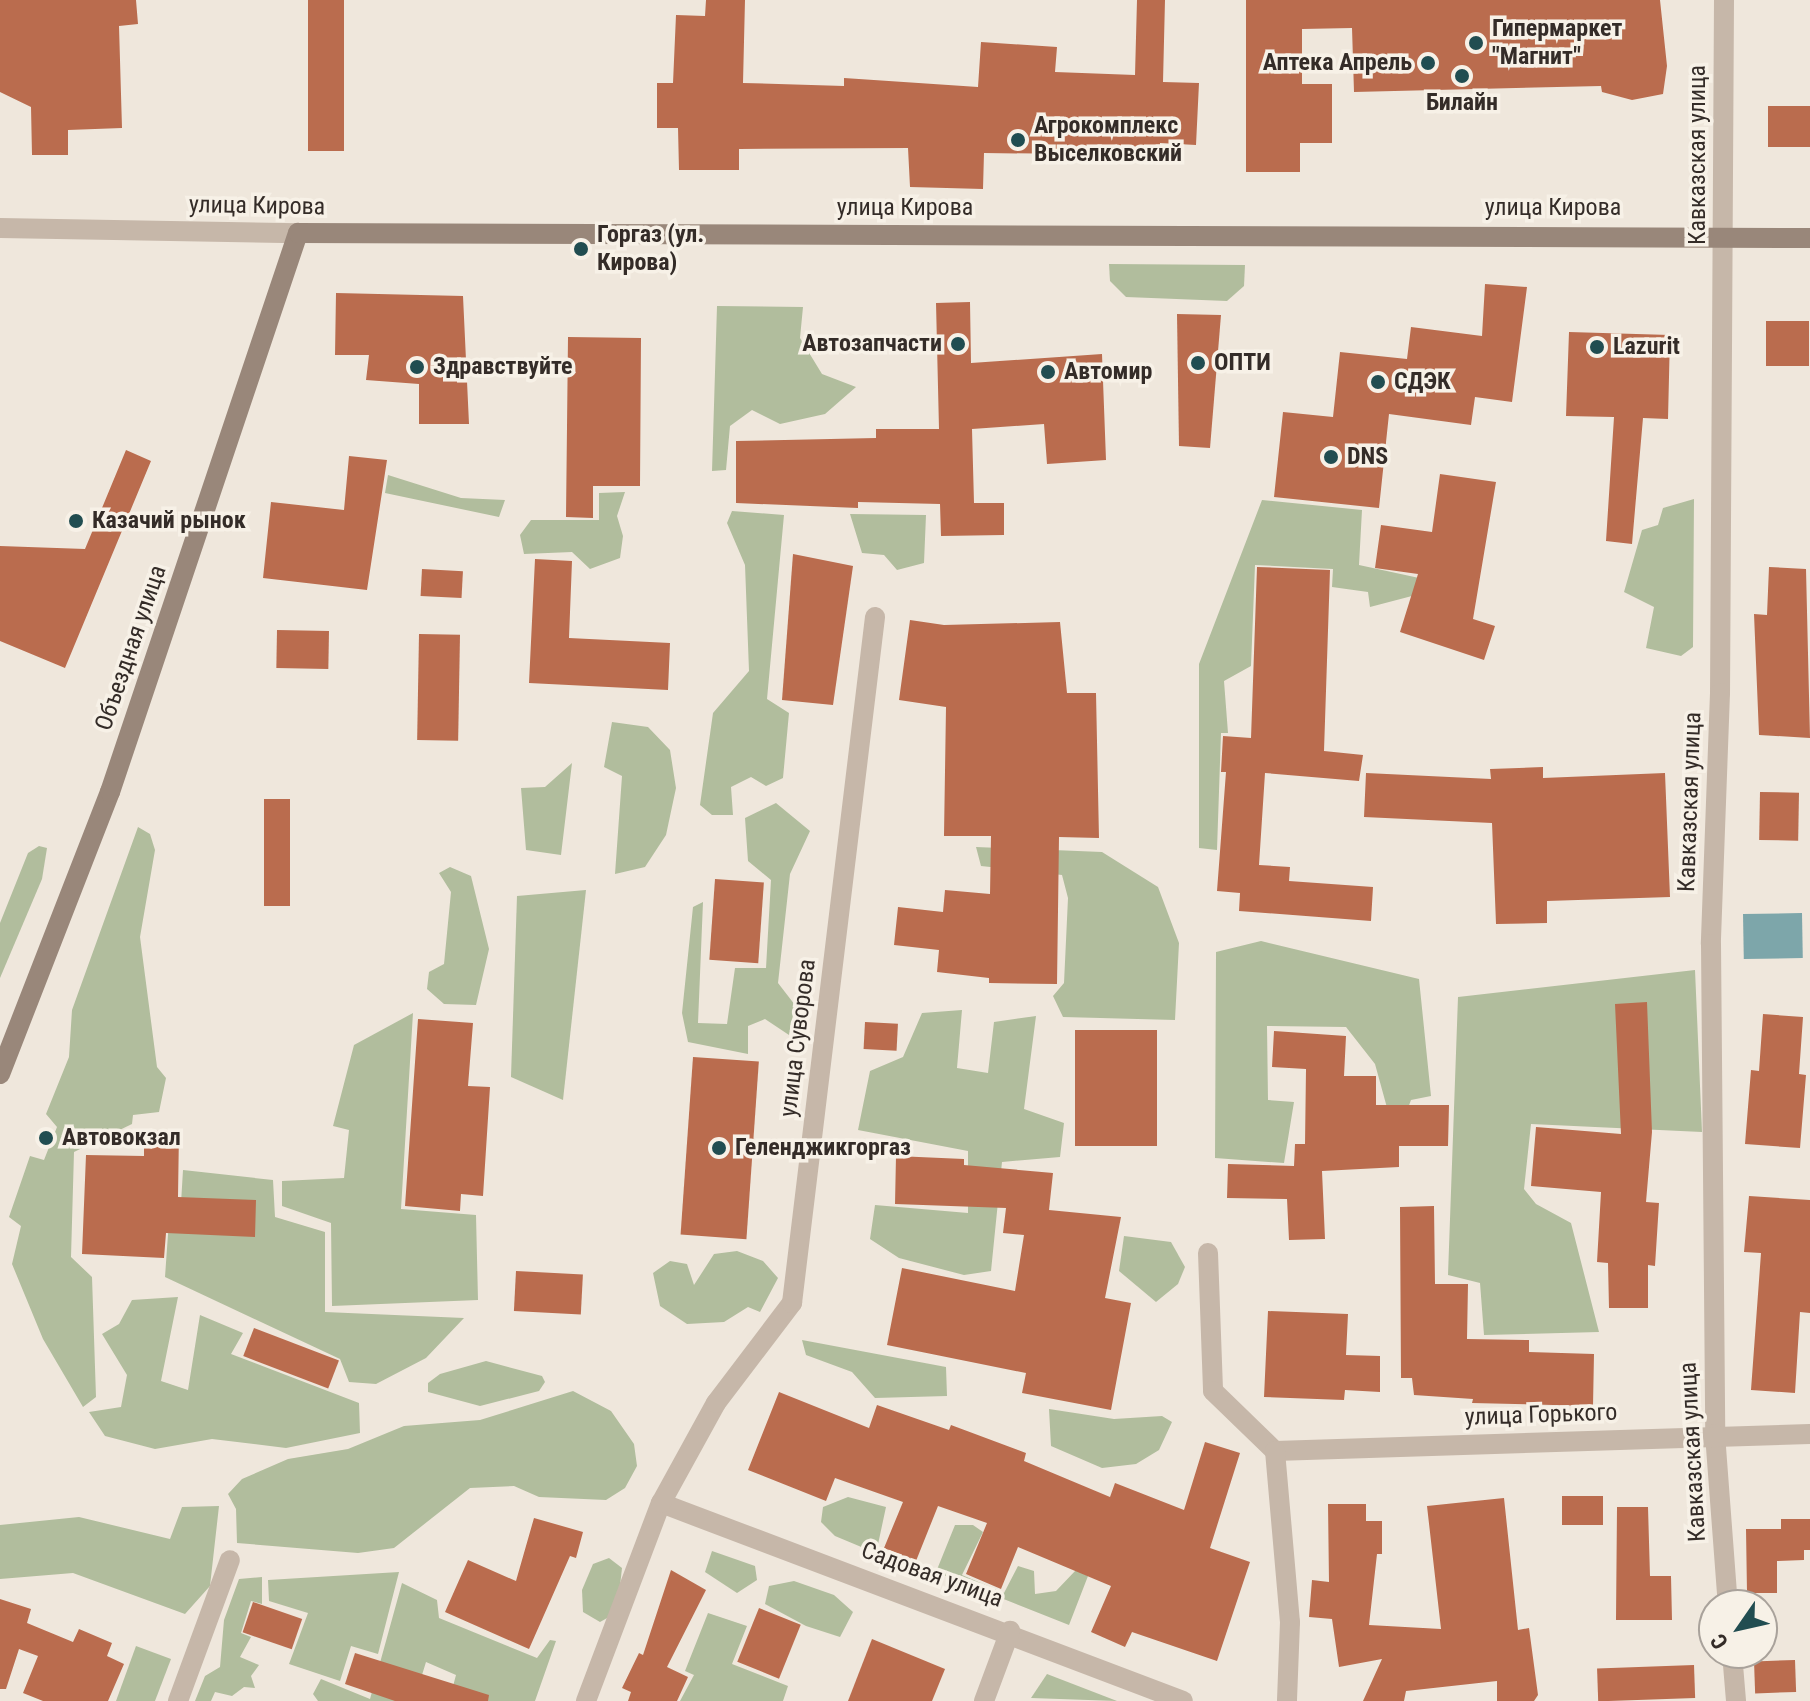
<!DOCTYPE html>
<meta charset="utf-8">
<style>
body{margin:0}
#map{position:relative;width:1810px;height:1701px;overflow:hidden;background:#efe7dc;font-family:"Roboto Condensed",sans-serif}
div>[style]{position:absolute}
.green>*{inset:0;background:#b1bd9d}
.water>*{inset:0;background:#7da6aa;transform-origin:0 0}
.building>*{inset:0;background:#ba6c4e;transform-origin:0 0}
.street>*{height:20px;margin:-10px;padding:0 10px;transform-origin:10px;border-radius:10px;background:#c6b7a9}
.secondary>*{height:20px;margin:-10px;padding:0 10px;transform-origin:10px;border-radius:10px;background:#99877a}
.dots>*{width:22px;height:22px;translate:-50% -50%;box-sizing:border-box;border:4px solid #f7f1e7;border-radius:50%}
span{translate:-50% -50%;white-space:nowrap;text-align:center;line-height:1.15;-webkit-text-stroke:7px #f7f1e7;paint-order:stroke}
.poi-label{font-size:24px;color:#342c28;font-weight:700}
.left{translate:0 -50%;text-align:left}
.right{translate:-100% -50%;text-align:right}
.street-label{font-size:24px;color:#342c28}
.north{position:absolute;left:1698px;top:1589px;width:80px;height:80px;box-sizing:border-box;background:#f7f1e7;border:2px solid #a9a29b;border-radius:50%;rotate:236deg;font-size:22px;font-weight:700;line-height:32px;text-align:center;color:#342c28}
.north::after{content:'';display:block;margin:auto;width:28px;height:36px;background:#214d51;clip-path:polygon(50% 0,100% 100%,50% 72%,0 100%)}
</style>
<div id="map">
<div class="green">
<i style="clip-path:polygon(1109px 264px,1245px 265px,1244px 286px,1227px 301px,1126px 297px,1110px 281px)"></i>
<i style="clip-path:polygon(717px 306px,803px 307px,800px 338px,822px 374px,856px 387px,825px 414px,780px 424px,752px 410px,730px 426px,726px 470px,712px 471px)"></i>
<i style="clip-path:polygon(388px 475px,461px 498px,505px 500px,499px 517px,385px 493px)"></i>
<i style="clip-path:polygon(625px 492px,617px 516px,623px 536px,620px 558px,590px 569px,572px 552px,524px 554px,520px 535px,531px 520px,599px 520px,599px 493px)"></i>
<i style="clip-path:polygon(1694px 499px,1693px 647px,1681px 656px,1646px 648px,1654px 607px,1624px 592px,1642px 530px,1658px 525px,1663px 508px)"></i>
<i style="clip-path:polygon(1262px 500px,1362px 510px,1359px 565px,1433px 581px,1431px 591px,1370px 607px,1368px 592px,1332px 587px,1333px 569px,1255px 565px,1251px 666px,1224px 681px,1228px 733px,1221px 733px,1217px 850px,1199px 848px,1199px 664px)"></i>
<i style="clip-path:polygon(732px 511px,784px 515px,767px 699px,789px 713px,783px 778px,766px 786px,751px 777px,731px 787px,733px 815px,712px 815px,700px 805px,713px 713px,749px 671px,745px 565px,727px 523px)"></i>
<i style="clip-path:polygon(850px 514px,926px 515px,924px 563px,897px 570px,884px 555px,862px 553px)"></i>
<i style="clip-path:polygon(612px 722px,648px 727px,670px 750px,676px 788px,666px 835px,645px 867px,615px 874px,622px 776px,604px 767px)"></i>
<i style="clip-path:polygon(572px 763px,561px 855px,526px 850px,521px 788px,545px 787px)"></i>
<i style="clip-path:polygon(776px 803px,810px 831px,790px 874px,778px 983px,795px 1005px,789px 1035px,765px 1019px,748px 1026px,748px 1054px,688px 1042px,682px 1013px,693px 907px,703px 902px,698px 1023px,727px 1024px,735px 968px,766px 968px,771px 880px,748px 861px,745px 818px)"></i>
<i style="clip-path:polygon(138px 827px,150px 834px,155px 850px,140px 937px,157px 1067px,166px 1078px,159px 1112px,133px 1115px,132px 1124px,74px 1152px,71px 1257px,92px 1277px,96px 1397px,83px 1407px,43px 1339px,12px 1264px,21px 1226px,9px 1217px,30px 1156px,44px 1160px,57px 1127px,46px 1114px,69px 1057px,72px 1010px)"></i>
<i style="clip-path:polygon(39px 846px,47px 848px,42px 879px,0 978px,0 923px,28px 853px)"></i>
<i style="clip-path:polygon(976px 847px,1102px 852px,1158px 887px,1179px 943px,1175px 1020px,1063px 1017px,1053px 996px,1064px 983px,1068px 898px,1062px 875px,981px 866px)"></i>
<i style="clip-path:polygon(450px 867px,471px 876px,489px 949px,476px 1005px,444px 1004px,427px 989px,429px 972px,444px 964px,451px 892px,439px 873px)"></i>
<i style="clip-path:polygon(586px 890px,563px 1100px,511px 1077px,517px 896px)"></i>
<i style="clip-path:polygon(1261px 941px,1419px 979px,1431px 1096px,1411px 1100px,1405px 1116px,1389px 1115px,1375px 1064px,1346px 1027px,1267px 1026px,1268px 1100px,1294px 1102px,1284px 1163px,1215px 1158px,1216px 952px)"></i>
<i style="clip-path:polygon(1695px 970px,1702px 1132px,1531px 1124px,1524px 1189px,1536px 1204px,1571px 1223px,1599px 1332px,1484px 1335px,1480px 1283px,1448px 1275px,1458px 997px)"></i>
<i style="clip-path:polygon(962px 1010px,957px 1068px,988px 1073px,994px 1022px,1036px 1016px,1024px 1109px,1064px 1123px,1060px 1157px,1002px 1162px,991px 1271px,964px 1275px,899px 1258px,870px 1239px,875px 1205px,968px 1213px,968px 1151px,858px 1130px,870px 1071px,903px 1057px,922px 1013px)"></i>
<i style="clip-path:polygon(413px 1013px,401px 1209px,476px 1215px,478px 1300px,332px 1306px,331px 1223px,282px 1206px,282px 1181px,344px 1178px,349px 1130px,333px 1126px,354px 1045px)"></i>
<i style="clip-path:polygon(183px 1170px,273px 1180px,275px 1217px,325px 1232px,325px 1312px,464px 1318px,426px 1358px,376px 1384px,349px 1382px,340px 1359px,165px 1277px,169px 1220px,180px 1220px)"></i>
<i style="clip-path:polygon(1124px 1236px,1171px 1242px,1185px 1267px,1178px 1284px,1156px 1302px,1119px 1271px)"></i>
<i style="clip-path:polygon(737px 1251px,763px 1261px,778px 1278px,760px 1312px,748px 1307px,724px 1322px,687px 1324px,660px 1306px,653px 1273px,670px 1261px,687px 1264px,694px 1285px,714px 1254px)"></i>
<i style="clip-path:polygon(178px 1297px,161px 1381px,188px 1390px,200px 1315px,243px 1333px,231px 1354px,359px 1403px,360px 1433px,286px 1448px,212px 1439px,155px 1449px,105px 1436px,89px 1412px,121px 1407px,127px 1375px,102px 1334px,119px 1324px,132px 1300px)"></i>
<i style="clip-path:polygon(802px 1340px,946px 1367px,947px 1396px,875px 1398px,852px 1372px,806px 1355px)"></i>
<i style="clip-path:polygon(486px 1361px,542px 1376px,545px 1382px,539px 1391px,480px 1406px,428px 1392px,428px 1383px,440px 1374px)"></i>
<i style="clip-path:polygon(573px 1391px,611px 1411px,634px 1444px,637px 1466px,625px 1488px,606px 1500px,539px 1497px,514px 1486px,470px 1488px,394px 1548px,358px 1553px,237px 1543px,236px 1509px,228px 1494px,242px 1479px,288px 1459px,348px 1449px,404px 1426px,480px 1420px)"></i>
<i style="clip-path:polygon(1049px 1409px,1114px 1419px,1162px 1416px,1172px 1422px,1159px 1450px,1136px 1464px,1102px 1468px,1051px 1446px)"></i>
<i style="clip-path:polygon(848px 1497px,886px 1507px,877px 1549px,916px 1565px,914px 1569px,835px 1536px,821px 1522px,823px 1507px)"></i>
<i style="clip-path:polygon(219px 1506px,210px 1586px,185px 1614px,73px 1573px,0 1579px,0 1525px,79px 1517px,170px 1539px,182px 1507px)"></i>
<i style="clip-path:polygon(955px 1525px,973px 1525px,983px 1532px,962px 1575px,1004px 1593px,1018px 1566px,1034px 1571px,1035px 1594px,1056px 1591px,1076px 1570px,1088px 1576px,1069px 1625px,936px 1572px)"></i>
<i style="clip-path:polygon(712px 1551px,755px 1566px,757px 1580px,737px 1593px,705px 1572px)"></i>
<i style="clip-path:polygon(609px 1558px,622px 1568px,619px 1595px,609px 1617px,600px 1622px,583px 1612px,582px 1590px,593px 1564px)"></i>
<i style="clip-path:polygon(399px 1572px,378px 1654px,351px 1646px,340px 1681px,289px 1664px,308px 1613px,269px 1601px,268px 1580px)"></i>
<i style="clip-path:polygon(262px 1577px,262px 1604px,251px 1601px,241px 1633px,251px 1637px,240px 1657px,259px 1665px,251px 1676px,255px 1688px,244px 1687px,232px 1696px,215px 1692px,211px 1701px,195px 1701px,205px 1676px,220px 1667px,224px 1620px,239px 1579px)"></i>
<i style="clip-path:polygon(794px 1581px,834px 1595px,853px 1612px,840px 1637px,806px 1626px,765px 1604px,769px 1586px)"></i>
<i style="clip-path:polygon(402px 1583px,437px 1600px,439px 1618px,537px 1658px,550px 1640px,556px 1641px,535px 1701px,449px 1701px,456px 1675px,426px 1662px,414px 1701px,318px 1701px,313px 1694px,321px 1679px,370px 1699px)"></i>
<i style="clip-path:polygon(708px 1613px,747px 1626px,732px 1664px,788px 1686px,783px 1701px,680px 1701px,694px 1675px,685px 1671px)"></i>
<i style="clip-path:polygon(136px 1646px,171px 1659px,155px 1701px,116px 1701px)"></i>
<i style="clip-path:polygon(1047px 1674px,1117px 1701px,1031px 1698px)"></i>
</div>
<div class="water">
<i style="left:1802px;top:913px;width:45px;height:59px;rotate:89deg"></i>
</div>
<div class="building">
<i style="clip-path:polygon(0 0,136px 0,138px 24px,119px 26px,122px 128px,68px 130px,68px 155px,32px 155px,31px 107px,0 92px)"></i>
<i style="left:308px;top:0;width:36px;height:151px"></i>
<i style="clip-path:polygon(706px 0,745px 0,743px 83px,844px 86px,844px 78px,978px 87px,981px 42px,1057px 47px,1055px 72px,1135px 75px,1137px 0,1165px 0,1163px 82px,1199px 83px,1196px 145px,1160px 143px,1160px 155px,984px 153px,983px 189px,910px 187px,908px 148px,739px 149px,739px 170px,679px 170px,678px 128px,657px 128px,657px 83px,673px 83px,676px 15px,705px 16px)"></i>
<i style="clip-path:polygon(1246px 0,1660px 0,1667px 66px,1663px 94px,1632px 100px,1602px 92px,1601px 86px,1354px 92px,1352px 28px,1302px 29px,1302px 84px,1332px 84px,1332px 143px,1300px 143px,1300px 172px,1246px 172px)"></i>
<i style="left:1768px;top:106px;width:42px;height:41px"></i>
<i style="clip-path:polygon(1485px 284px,1527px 287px,1512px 402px,1475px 397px,1471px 425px,1389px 414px,1379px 508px,1274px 497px,1283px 412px,1333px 417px,1340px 352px,1407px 359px,1411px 327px,1482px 336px)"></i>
<i style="clip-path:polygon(336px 293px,463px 296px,469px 424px,419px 424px,419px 384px,366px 380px,369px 355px,335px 355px)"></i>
<i style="clip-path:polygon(970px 302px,971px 363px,1102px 354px,1106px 460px,1047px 464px,1044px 424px,972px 429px,974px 503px,1004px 503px,1004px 535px,941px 536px,940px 504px,858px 502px,858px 508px,736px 503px,736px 441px,876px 438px,876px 429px,939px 429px,936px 303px)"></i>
<i style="clip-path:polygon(1177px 314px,1221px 315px,1210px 448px,1179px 446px)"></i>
<i style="left:1766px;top:321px;width:43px;height:45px"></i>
<i style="clip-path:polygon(1569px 332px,1670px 335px,1668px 419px,1643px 418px,1632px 544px,1606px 541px,1614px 417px,1566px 416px)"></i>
<i style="clip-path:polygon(568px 337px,641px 338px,640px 486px,593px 486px,593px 518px,566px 517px)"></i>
<i style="clip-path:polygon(126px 450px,151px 461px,65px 668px,0 641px,0 546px,85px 549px)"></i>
<i style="clip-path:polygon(349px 456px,387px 460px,367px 590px,263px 578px,271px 502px,344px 510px)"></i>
<i style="clip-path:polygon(1440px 474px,1496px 482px,1473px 619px,1495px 626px,1484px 660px,1400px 632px,1418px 574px,1375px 568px,1381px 525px,1432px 532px)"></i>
<i style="clip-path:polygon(793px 554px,853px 566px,833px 705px,782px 700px)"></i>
<i style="clip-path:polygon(535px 559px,572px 561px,569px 638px,670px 643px,668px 690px,529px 683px)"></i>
<i style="clip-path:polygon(1257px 567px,1330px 570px,1324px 751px,1363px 755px,1359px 781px,1265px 773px,1259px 865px,1290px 867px,1289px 881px,1373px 887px,1371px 921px,1239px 911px,1240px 893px,1217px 891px,1226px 772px,1221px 772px,1223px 736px,1251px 738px)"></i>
<i style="clip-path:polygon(1769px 567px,1806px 569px,1810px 738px,1759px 735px,1754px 614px,1767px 615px)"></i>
<i style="left:422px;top:569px;width:41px;height:27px;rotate:3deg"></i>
<i style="clip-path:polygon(910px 620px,944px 625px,1060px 622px,1067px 693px,1096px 693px,1099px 838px,1059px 837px,1057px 984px,989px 983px,989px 978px,937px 972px,939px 950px,894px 945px,898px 907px,943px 912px,945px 890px,990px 894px,991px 836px,944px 836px,946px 707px,899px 700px)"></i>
<i style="left:277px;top:630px;width:52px;height:38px;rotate:1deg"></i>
<i style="left:419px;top:634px;width:41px;height:106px;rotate:1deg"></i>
<i style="clip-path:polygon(1543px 767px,1543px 778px,1665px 773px,1670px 897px,1547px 901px,1547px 923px,1496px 924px,1492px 823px,1364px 817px,1366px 773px,1491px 779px,1490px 769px)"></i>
<i style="left:1760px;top:792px;width:39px;height:48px;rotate:1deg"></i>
<i style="left:264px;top:799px;width:26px;height:107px"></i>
<i style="left:715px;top:879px;width:49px;height:81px;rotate:4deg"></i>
<i style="clip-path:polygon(1647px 1002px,1652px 1132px,1646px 1202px,1659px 1203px,1655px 1266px,1648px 1265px,1648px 1308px,1609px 1308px,1608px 1263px,1597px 1262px,1601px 1192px,1531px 1186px,1536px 1127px,1621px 1134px,1615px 1004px)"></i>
<i style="clip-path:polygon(1763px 1014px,1803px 1017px,1799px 1074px,1806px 1075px,1800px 1148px,1745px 1144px,1751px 1070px,1759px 1071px)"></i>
<i style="clip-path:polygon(418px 1019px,473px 1023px,468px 1086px,490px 1087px,483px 1196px,461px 1194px,460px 1211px,405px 1206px)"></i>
<i style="left:865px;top:1022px;width:33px;height:27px;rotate:3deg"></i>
<i style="left:1157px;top:1030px;width:116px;height:82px;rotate:90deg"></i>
<i style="clip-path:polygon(1274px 1031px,1346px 1036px,1344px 1076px,1376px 1076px,1376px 1105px,1449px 1105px,1448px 1146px,1399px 1146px,1399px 1167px,1322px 1171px,1325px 1239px,1289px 1240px,1287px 1199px,1227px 1198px,1228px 1164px,1294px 1166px,1295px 1144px,1305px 1144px,1306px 1069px,1272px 1067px)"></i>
<i style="left:693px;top:1057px;width:66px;height:178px;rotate:4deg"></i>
<i style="clip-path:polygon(144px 1130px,179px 1131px,178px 1197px,256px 1200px,255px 1237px,166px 1233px,164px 1258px,82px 1254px,86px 1155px,144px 1156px)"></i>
<i style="clip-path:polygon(896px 1156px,964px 1159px,964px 1165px,1053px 1173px,1049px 1210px,1121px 1217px,1105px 1298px,1131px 1303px,1111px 1410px,1022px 1393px,1026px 1373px,887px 1345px,902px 1268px,1015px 1291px,1024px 1235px,1003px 1233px,1006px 1208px,895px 1204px)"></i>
<i style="clip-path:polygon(1749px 1196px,1810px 1200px,1810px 1313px,1800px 1312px,1795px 1393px,1751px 1390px,1761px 1253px,1744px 1252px)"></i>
<i style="clip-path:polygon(1434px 1206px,1435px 1284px,1468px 1284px,1467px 1339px,1529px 1340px,1529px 1352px,1594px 1354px,1593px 1406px,1472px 1403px,1473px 1399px,1414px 1395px,1412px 1378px,1401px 1378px,1400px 1207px)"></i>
<i style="left:516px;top:1271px;width:67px;height:40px;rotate:3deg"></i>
<i style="clip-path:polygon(1268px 1311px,1348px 1314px,1346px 1355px,1380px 1356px,1380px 1392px,1345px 1390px,1344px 1400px,1264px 1397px)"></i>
<i style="left:254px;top:1328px;width:91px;height:30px;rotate:21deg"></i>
<i style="clip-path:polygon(779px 1392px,869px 1428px,877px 1405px,949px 1430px,951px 1425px,1026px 1453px,1024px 1461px,1110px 1497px,1115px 1483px,1184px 1510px,1205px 1442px,1240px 1453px,1210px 1548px,1250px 1562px,1217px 1661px,1132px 1632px,1125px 1647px,1091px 1632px,1111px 1586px,1018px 1547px,1001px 1589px,966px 1574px,987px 1523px,938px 1506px,916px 1561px,884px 1548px,903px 1502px,835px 1478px,826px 1501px,748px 1470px)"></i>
<i style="left:1562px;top:1496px;width:41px;height:29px"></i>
<i style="clip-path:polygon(1504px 1498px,1518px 1630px,1529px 1628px,1538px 1695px,1534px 1701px,1497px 1701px,1497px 1681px,1406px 1691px,1404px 1701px,1363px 1701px,1382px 1659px,1339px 1667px,1332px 1619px,1309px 1617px,1312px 1580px,1329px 1582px,1328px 1504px,1366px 1504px,1366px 1521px,1382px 1521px,1382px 1554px,1377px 1554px,1369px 1625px,1441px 1629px,1427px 1506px)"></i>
<i style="clip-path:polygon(1617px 1507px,1648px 1507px,1650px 1576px,1671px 1576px,1672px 1620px,1616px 1620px)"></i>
<i style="clip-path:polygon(534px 1518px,583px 1532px,576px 1558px,570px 1556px,529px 1649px,445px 1612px,468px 1560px,516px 1581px)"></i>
<i style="clip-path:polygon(1781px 1519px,1810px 1519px,1810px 1550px,1804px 1550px,1804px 1560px,1777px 1561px,1777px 1593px,1747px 1593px,1746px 1529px,1781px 1529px)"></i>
<i style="clip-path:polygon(671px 1570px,706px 1590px,667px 1667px,688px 1677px,677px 1701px,628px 1701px,631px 1692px,622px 1688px,639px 1653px,643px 1655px)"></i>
<i style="clip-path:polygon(0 1599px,31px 1609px,27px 1623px,73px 1642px,79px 1629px,112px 1643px,107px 1656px,124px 1664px,108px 1701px,43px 1701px,23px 1693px,38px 1656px,19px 1649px,6px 1689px,0 1689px)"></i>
<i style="left:253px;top:1602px;width:52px;height:32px;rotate:19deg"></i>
<i style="left:759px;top:1608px;width:45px;height:58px;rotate:22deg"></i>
<i style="clip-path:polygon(872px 1639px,945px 1669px,932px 1701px,848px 1701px)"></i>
<i style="clip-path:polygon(355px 1653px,489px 1695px,488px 1701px,395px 1701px,345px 1684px)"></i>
<i style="left:1795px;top:1660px;width:32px;height:41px;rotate:88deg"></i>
<i style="left:1694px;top:1665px;width:33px;height:97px;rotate:88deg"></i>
</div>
<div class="street">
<i style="left:1724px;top:0;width:693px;rotate:90.33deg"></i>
<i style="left:1720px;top:693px;width:251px;rotate:92.1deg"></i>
<i style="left:1711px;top:944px;width:490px;rotate:89.5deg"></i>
<i style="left:1715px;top:1434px;width:171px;rotate:85.7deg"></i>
<i style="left:0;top:228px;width:298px;rotate:1deg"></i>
<i style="left:1208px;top:1253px;width:138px;rotate:87.9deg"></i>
<i style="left:1213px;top:1391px;width:86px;rotate:44.1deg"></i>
<i style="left:1275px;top:1451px;width:535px;rotate:-1.82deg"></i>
<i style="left:1275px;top:1451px;width:172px;rotate:85deg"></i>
<i style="left:1290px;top:1622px;width:79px;rotate:92.2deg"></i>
<i style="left:661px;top:1503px;width:558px;rotate:20.77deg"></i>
<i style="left:1732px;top:1653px;width:48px;rotate:85.2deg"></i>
<i style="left:178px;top:1701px;width:150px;rotate:-69.8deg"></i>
<i style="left:586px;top:1701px;width:212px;rotate:-69.3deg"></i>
<i style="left:661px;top:1503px;width:114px;rotate:-61.2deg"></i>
<i style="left:716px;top:1403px;width:126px;rotate:-52.8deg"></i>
<i style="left:792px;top:1303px;width:691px;rotate:-83.1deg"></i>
<i style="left:984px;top:1701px;width:75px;rotate:-69.6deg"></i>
</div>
<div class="secondary">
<i style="left:0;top:1074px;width:303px;rotate:-68.7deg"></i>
<i style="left:110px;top:792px;width:590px;rotate:-71.41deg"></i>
<i style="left:298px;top:233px;width:1512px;rotate:0.19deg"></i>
</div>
<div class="dots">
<i style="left:1476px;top:43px;background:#214d51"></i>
<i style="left:1428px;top:63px;background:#214d51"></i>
<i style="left:1462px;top:76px;background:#214d51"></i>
<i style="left:1018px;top:140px;background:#214d51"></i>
<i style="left:581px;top:249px;background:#214d51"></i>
<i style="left:958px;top:344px;background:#214d51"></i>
<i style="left:1597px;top:347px;background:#214d51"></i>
<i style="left:1198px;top:363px;background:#214d51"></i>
<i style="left:417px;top:367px;background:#214d51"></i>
<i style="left:1048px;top:372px;background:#214d51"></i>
<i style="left:1378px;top:382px;background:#214d51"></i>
<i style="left:1331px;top:457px;background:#214d51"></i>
<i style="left:76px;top:521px;background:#214d51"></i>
<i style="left:46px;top:1138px;background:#214d51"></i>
<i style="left:719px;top:1148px;background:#214d51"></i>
</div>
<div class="poi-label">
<span class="left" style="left:1492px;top:43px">Гипермаркет<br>"Магнит"</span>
<span class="right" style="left:1412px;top:63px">Аптека Апрель</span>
<span style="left:1462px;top:103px">Билайн</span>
<span class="left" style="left:1034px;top:140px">Агрокомплекс<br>Выселковский</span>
<span class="left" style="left:597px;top:249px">Горгаз (ул.<br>Кирова)</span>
<span class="right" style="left:942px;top:344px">Автозапчасти</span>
<span class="left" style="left:1613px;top:347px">Lazurit</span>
<span class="left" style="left:1214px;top:363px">ОПТИ</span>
<span class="left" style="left:433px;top:367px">Здравствуйте</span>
<span class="left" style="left:1064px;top:372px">Автомир</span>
<span class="left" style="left:1394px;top:382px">СДЭК</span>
<span class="left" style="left:1347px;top:457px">DNS</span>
<span class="left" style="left:92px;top:521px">Казачий рынок</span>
<span class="left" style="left:62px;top:1138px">Автовокзал</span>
<span class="left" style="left:735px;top:1148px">Геленджикгоргаз</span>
</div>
<div class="street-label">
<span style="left:1698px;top:155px;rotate:-90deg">Кавказская улица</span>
<span style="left:257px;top:206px;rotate:1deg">улица Кирова</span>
<span style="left:905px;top:208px">улица Кирова</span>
<span style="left:1553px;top:208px">улица Кирова</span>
<span style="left:131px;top:648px;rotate:-71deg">Объездная улица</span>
<span style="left:1690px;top:802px;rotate:-88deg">Кавказская улица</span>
<span style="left:798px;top:1038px;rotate:-83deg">улица Суворова</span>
<span style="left:1541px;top:1415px;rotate:-2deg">улица Горького</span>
<span style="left:1693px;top:1452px;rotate:-93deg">Кавказская улица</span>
<span style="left:932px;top:1575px;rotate:20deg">Садовая улица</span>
</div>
<div class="north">С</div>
</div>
